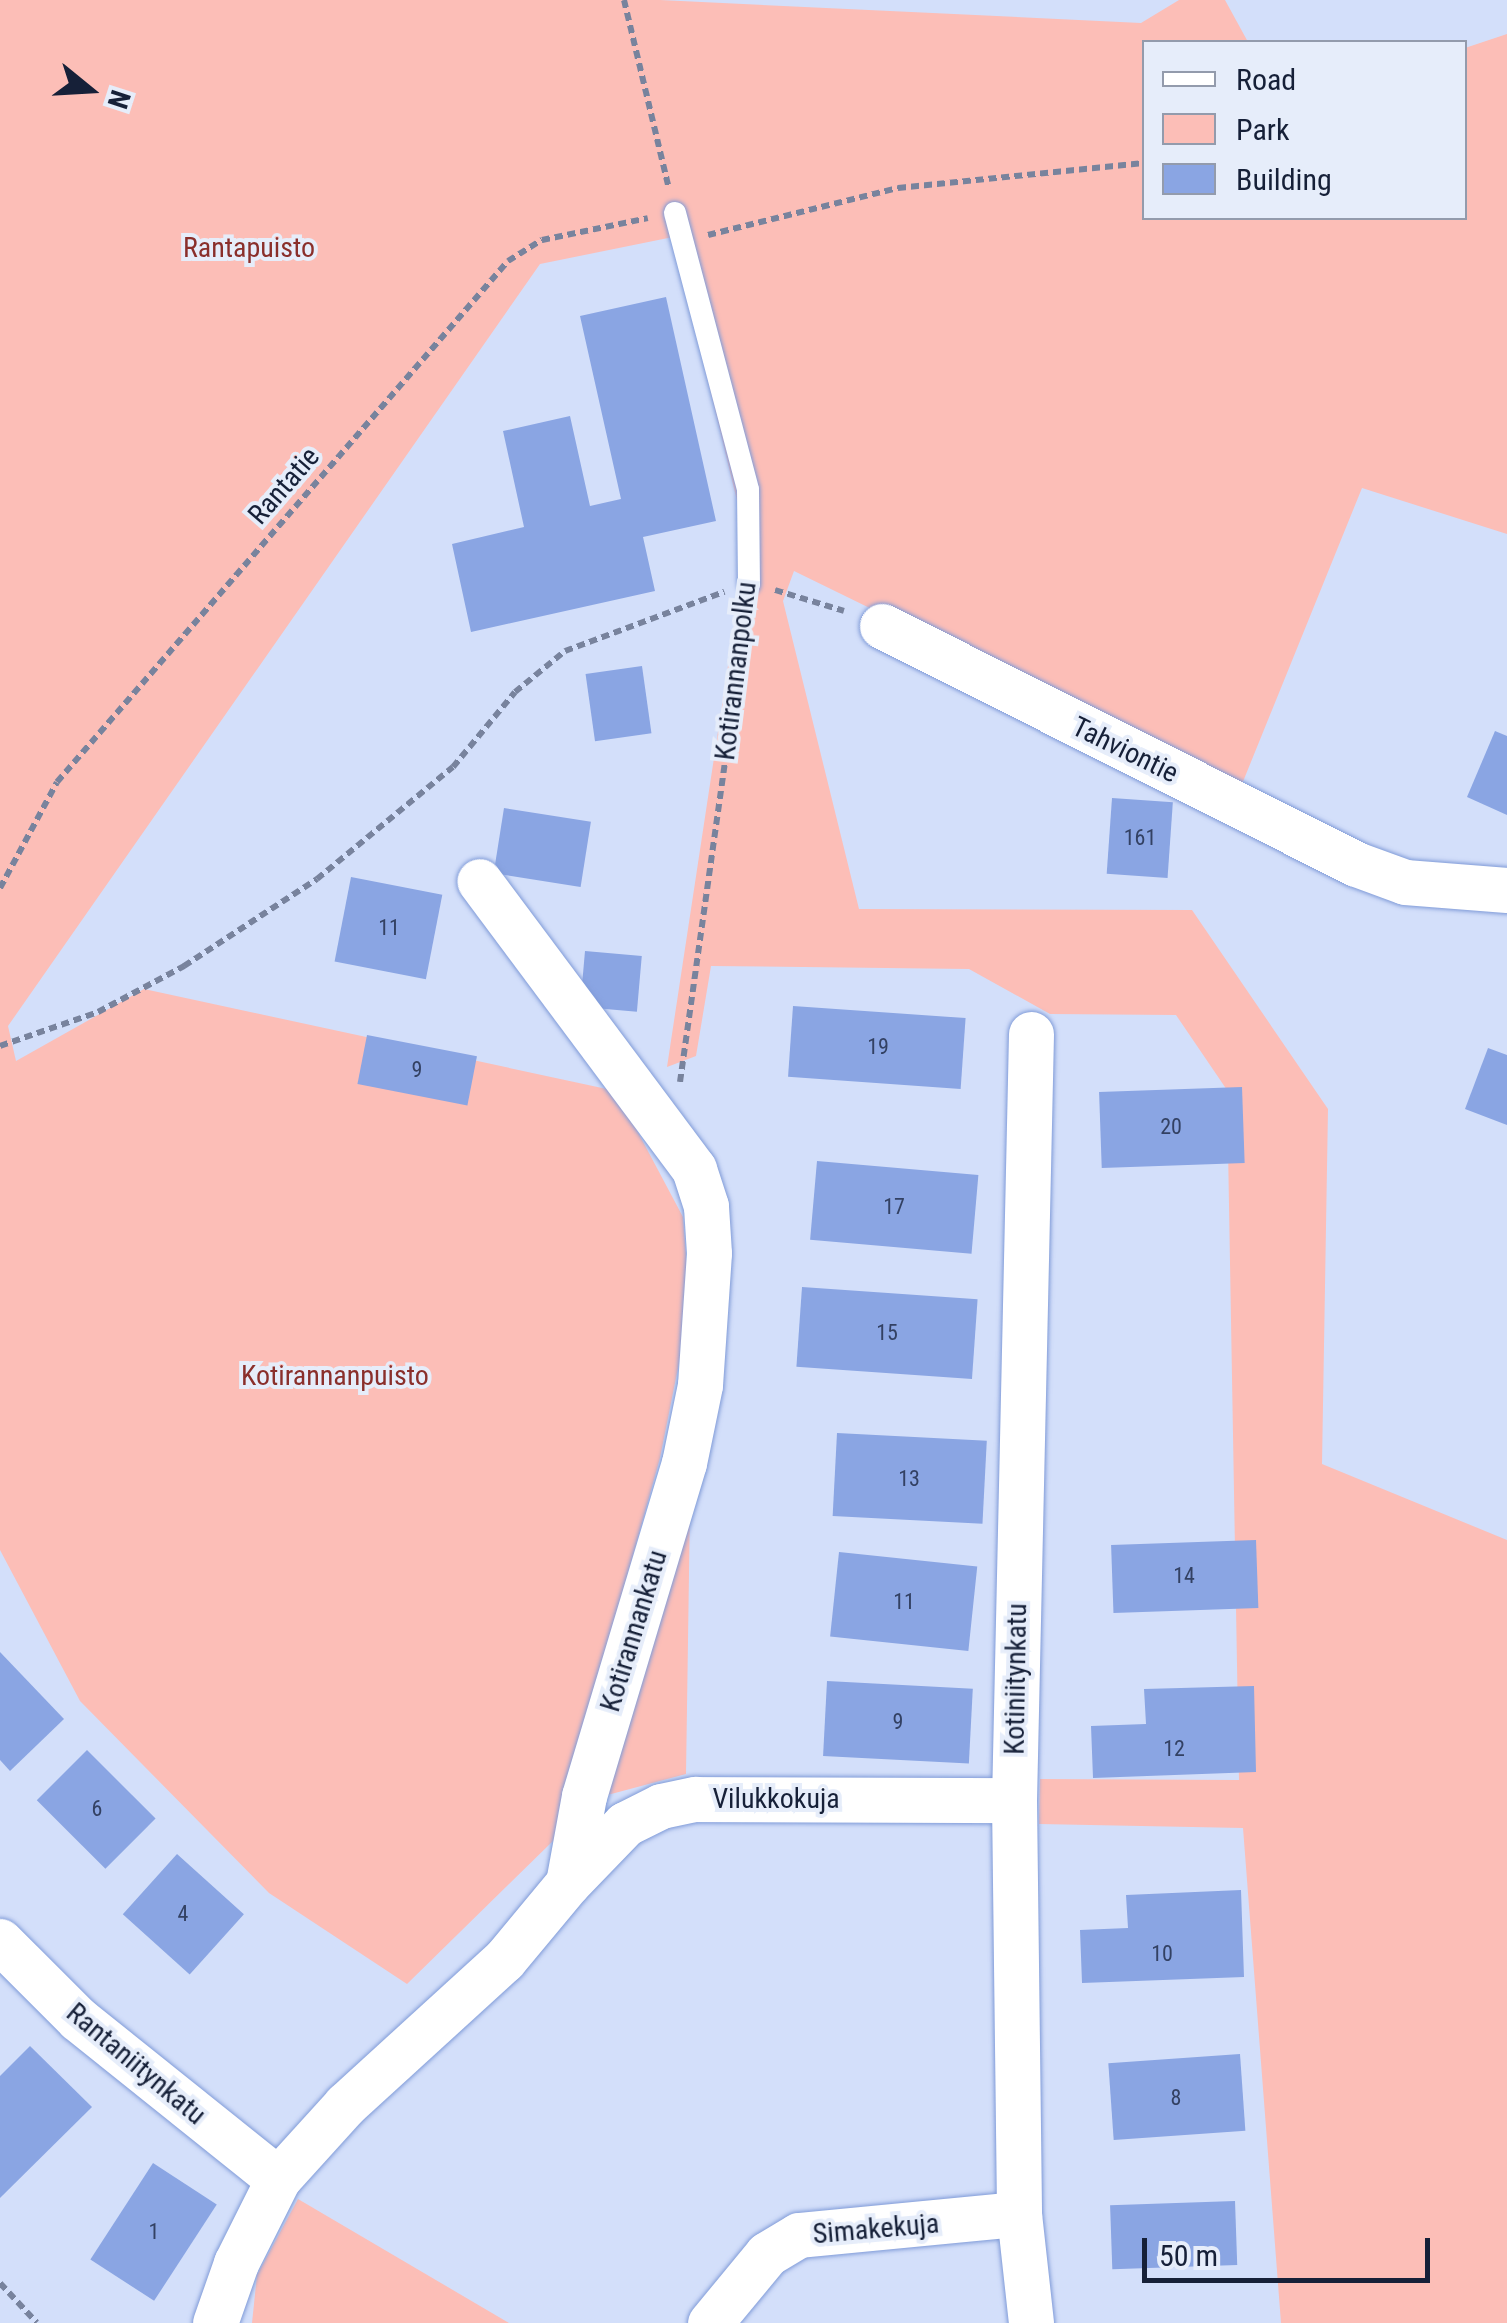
<!DOCTYPE html>
<style>
body{margin:0}
#map{position:relative;width:1507px;height:2323px;overflow:hidden;background:#d3dffa;font-family:"Roboto Condensed",sans-serif}
div>[style]{position:absolute}
.green>*{inset:0;background:#fcbeb7}
.building>*{inset:0;background:#8aa5e3;transform-origin:0 0}
.path>*{height:6px;margin-top:-3px;transform-origin:0;background:repeating-linear-gradient(90deg,#78839d 0 8px,transparent 0 13px)}
.roads{filter:drop-shadow(0 0 2px #809bd8) drop-shadow(0 0 2px #809bd8)}
.lane>*{height:22px;margin:-11px;padding:0 11px;transform-origin:11px;border-radius:11px;background:#fff}
.street>*{height:45px;margin:-22.5px;padding:0 22.5px;transform-origin:22.5px;border-radius:22.5px;background:#fff}
span{translate:-50% -50%;white-space:nowrap;text-align:center;line-height:1.15;-webkit-text-stroke:8px #e6edfa;paint-order:stroke}
.number-label{font-size:22px;color:#334163}
.number-label span{-webkit-text-stroke-width:0}
.park-label{font-size:28px;color:#8a2f2b}
.street-label{font-size:28px;color:#162038}
.legend{position:absolute;left:1142px;top:40px;width:325px;height:180px;box-sizing:border-box;background:#e6edfa;border:2px solid #939bac;margin:0;padding:12px 18px;list-style:none;font-size:30px;color:#162038}
.legend li{display:flex;align-items:center;gap:20px;height:50px}
.legend b{width:50px;border:2px solid #939bac}
.north{position:absolute;left:40px;top:40px;width:100px;height:100px;-webkit-text-stroke:8px #e6edfa;paint-order:stroke;rotate:108deg;font-size:28px;font-weight:700;line-height:40px;text-align:center;color:#162038}
.north::after{content:'';display:block;margin:auto;width:35px;height:45px;background:#162038;clip-path:polygon(50% 0,100% 100%,50% 72%,0 100%)}
.scale{position:absolute;left:1142px;top:2238px;width:288px;height:45px;box-sizing:border-box;border:5px solid #162038;border-top:0;padding-left:12px;font-size:30px;line-height:35px;white-space:nowrap;color:#162038;-webkit-text-stroke:8px #e6edfa;paint-order:stroke}
</style>
<div id="map">
<div class="green">
<i style="clip-path:polygon(0 0,660px 0,1141px 23px,1179px 0,1225px 0,1248px 42px,1144px 42px,1144px 218px,1464px 218px,1465px 48px,1507px 34px,1507px 534px,1362px 488px,1240px 789px,794px 571px,783px 601px,859px 909px,1192px 910px,1328px 1109px,1322px 1464px,1507px 1540px,1507px 2323px,1281px 2323px,1243px 1828px,1039px 1824px,1040px 1779px,1239px 1780px,1227px 1090px,1176px 1015px,1050px 1014px,969px 969px,711px 966px,696px 1056px,667px 1067px,738px 600px,740px 513px,673px 237px,540px 264px,8px 1026px,16px 1061px,144px 989px,616px 1091px,683px 1217px,690px 1308px,660px 1458px,554px 1840px,407px 1984px,269px 1893px,80px 1701px,0 1550px)"></i>
<i style="clip-path:polygon(690px 1506px,686px 1774px,600px 1797px)"></i>
<i style="clip-path:polygon(298px 2199px,509px 2323px,252px 2323px,257px 2275px)"></i>
</div>
<div class="building">
<i style="clip-path:polygon(666px 297px,716px 521px,643px 537px,655px 591px,471px 632px,452px 544px,524px 527px,503px 431px,570px 416px,590px 506px,621px 499px,580px 316px)"></i>
<i style="left:642px;top:666px;width:68px;height:57px;rotate:82deg"></i>
<i style="clip-path:polygon(1495px 731px,1507px 736px,1507px 815px,1467px 797px)"></i>
<i style="left:1112px;top:798px;width:61px;height:76px;rotate:4deg"></i>
<i style="left:504px;top:808px;width:88px;height:66px;rotate:9deg"></i>
<i style="left:351px;top:877px;width:93px;height:86px;rotate:11deg"></i>
<i style="left:585px;top:951px;width:57px;height:56px;rotate:5deg"></i>
<i style="left:793px;top:1006px;width:173px;height:71px;rotate:4deg"></i>
<i style="left:367px;top:1035px;width:112px;height:50px;rotate:11deg"></i>
<i style="clip-path:polygon(1488px 1048px,1507px 1055px,1507px 1125px,1465px 1109px)"></i>
<i style="left:1242px;top:1087px;width:76px;height:143px;rotate:88deg"></i>
<i style="left:817px;top:1161px;width:162px;height:79px;rotate:5deg"></i>
<i style="left:802px;top:1287px;width:176px;height:80px;rotate:4deg"></i>
<i style="left:837px;top:1433px;width:150px;height:83px;rotate:3deg"></i>
<i style="left:1256px;top:1540px;width:68px;height:145px;rotate:88deg"></i>
<i style="left:839px;top:1552px;width:139px;height:85px;rotate:6deg"></i>
<i style="clip-path:polygon(0 1652px,64px 1719px,10px 1771px,0 1760px)"></i>
<i style="left:827px;top:1681px;width:146px;height:75px;rotate:3deg"></i>
<i style="clip-path:polygon(1254px 1686px,1256px 1772px,1093px 1778px,1091px 1726px,1146px 1724px,1144px 1689px)"></i>
<i style="left:87px;top:1750px;width:97px;height:71px;rotate:45deg"></i>
<i style="left:177px;top:1854px;width:90px;height:81px;rotate:42deg"></i>
<i style="clip-path:polygon(1241px 1890px,1244px 1977px,1082px 1983px,1080px 1930px,1128px 1928px,1126px 1895px)"></i>
<i style="clip-path:polygon(30px 2046px,92px 2107px,0 2198px,0 2076px)"></i>
<i style="left:1240px;top:2054px;width:77px;height:132px;rotate:86deg"></i>
<i style="left:153px;top:2163px;width:76px;height:115px;rotate:33deg"></i>
<i style="left:1235px;top:2201px;width:64px;height:125px;rotate:88deg"></i>
</div>
<div class="path">
<i style="left:624px;top:0;width:194px;rotate:76.6deg"></i>
<i style="left:708px;top:235px;width:196px;rotate:-13.9deg"></i>
<i style="left:898px;top:188px;width:247px;rotate:-5.8deg"></i>
<i style="left:775px;top:590px;width:72px;rotate:16.9deg"></i>
<i style="left:0;top:888px;width:120px;rotate:-61.7deg"></i>
<i style="left:57px;top:782px;width:689px;rotate:-49.12deg"></i>
<i style="left:508px;top:261px;width:40px;rotate:-32deg"></i>
<i style="left:542px;top:240px;width:108px;rotate:-11.7deg"></i>
<i style="left:0;top:1046px;width:104px;rotate:-19.1deg"></i>
<i style="left:98px;top:1012px;width:98px;rotate:-28.1deg"></i>
<i style="left:184px;top:966px;width:159px;rotate:-33.2deg"></i>
<i style="left:317px;top:879px;width:176px;rotate:-39.5deg"></i>
<i style="left:453px;top:767px;width:97px;rotate:-50.4deg"></i>
<i style="left:515px;top:692px;width:65px;rotate:-39.4deg"></i>
<i style="left:565px;top:651px;width:170px;rotate:-20.4deg"></i>
<i style="left:680px;top:1082px;width:477px;rotate:-82deg"></i>
<i style="left:0;top:2283px;width:54px;rotate:47.2deg"></i>
</div>
<div class="roads">
<div class="lane">
<i style="left:675px;top:213px;width:286px;rotate:75.2deg"></i>
<i style="left:748px;top:490px;width:94px;rotate:89.4deg"></i>
</div>
<div class="street">
<i style="left:882px;top:626px;width:530px;rotate:26.66deg"></i>
<i style="left:1356px;top:864px;width:52px;rotate:20.2deg"></i>
<i style="left:1405px;top:882px;width:102px;rotate:4.5deg"></i>
<i style="left:1031px;top:1034px;width:766px;rotate:91.27deg"></i>
<i style="left:1014px;top:1800px;width:414px;rotate:89.3deg"></i>
<i style="left:1019px;top:2214px;width:110px;rotate:83.7deg"></i>
<i style="left:568px;top:1883px;width:82px;rotate:-46deg"></i>
<i style="left:625px;top:1824px;width:40px;rotate:-26.6deg"></i>
<i style="left:661px;top:1806px;width:35px;rotate:-12deg"></i>
<i style="left:695px;top:1799px;width:319px;rotate:0.2deg"></i>
<i style="left:0;top:1941px;width:110px;rotate:45deg"></i>
<i style="left:78px;top:2019px;width:256px;rotate:38.7deg"></i>
<i style="left:215px;top:2323px;width:64px;rotate:-70.7deg"></i>
<i style="left:236px;top:2263px;width:94px;rotate:-63.4deg"></i>
<i style="left:278px;top:2179px;width:100px;rotate:-47.8deg"></i>
<i style="left:345px;top:2105px;width:215px;rotate:-42.4deg"></i>
<i style="left:504px;top:1960px;width:100px;rotate:-50.3deg"></i>
<i style="left:568px;top:1883px;width:88px;rotate:-79.6deg"></i>
<i style="left:584px;top:1796px;width:348px;rotate:-73.3deg"></i>
<i style="left:684px;top:1463px;width:80px;rotate:-78.4deg"></i>
<i style="left:700px;top:1385px;width:132px;rotate:-86.1deg"></i>
<i style="left:709px;top:1253px;width:47px;rotate:-93.7deg"></i>
<i style="left:706px;top:1206px;width:39px;rotate:-108deg"></i>
<i style="left:694px;top:1169px;width:359px;rotate:-126.7deg"></i>
<i style="left:710px;top:2323px;width:89px;rotate:-50.4deg"></i>
<i style="left:767px;top:2254px;width:37px;rotate:-31deg"></i>
<i style="left:799px;top:2235px;width:221px;rotate:-5.5deg"></i>
</div>
</div>
<div class="number-label">
<span style="left:1140px;top:838px">161</span>
<span style="left:389px;top:928px">11</span>
<span style="left:878px;top:1047px">19</span>
<span style="left:417px;top:1070px">9</span>
<span style="left:1171px;top:1127px">20</span>
<span style="left:894px;top:1207px">17</span>
<span style="left:887px;top:1333px">15</span>
<span style="left:909px;top:1479px">13</span>
<span style="left:1184px;top:1576px">14</span>
<span style="left:904px;top:1602px">11</span>
<span style="left:898px;top:1722px">9</span>
<span style="left:1174px;top:1749px">12</span>
<span style="left:97px;top:1809px">6</span>
<span style="left:183px;top:1914px">4</span>
<span style="left:1162px;top:1954px">10</span>
<span style="left:1176px;top:2098px">8</span>
<span style="left:154px;top:2232px">1</span>
</div>
<div class="park-label">
<span style="left:249px;top:248px">Rantapuisto</span>
<span style="left:335px;top:1376px">Kotirannanpuisto</span>
</div>
<div class="street-label">
<span style="left:284px;top:486px;rotate:-49deg">Rantatie</span>
<span style="left:736px;top:671px;rotate:-83deg">Kotirannanpolku</span>
<span style="left:1125px;top:750px;rotate:26deg">Tahviontie</span>
<span style="left:634px;top:1631px;rotate:-73deg">Kotirannankatu</span>
<span style="left:1016px;top:1679px;rotate:-89deg">Kotiniitynkatu</span>
<span style="left:776px;top:1799px">Vilukkokuja</span>
<span style="left:136px;top:2064px;rotate:40deg">Rantaniitynkatu</span>
<span style="left:876px;top:2229px;rotate:-5deg">Simakekuja</span>
</div>
<ul class="legend">
<li><b style="height:12px;background:#fff"></b>Road</li>
<li><b style="height:28px;background:#fcbeb7"></b>Park</li>
<li><b style="height:28px;background:#8aa5e3"></b>Building</li>
</ul>
<div class="north">N</div>
<div class="scale">50 m</div>
</div>
